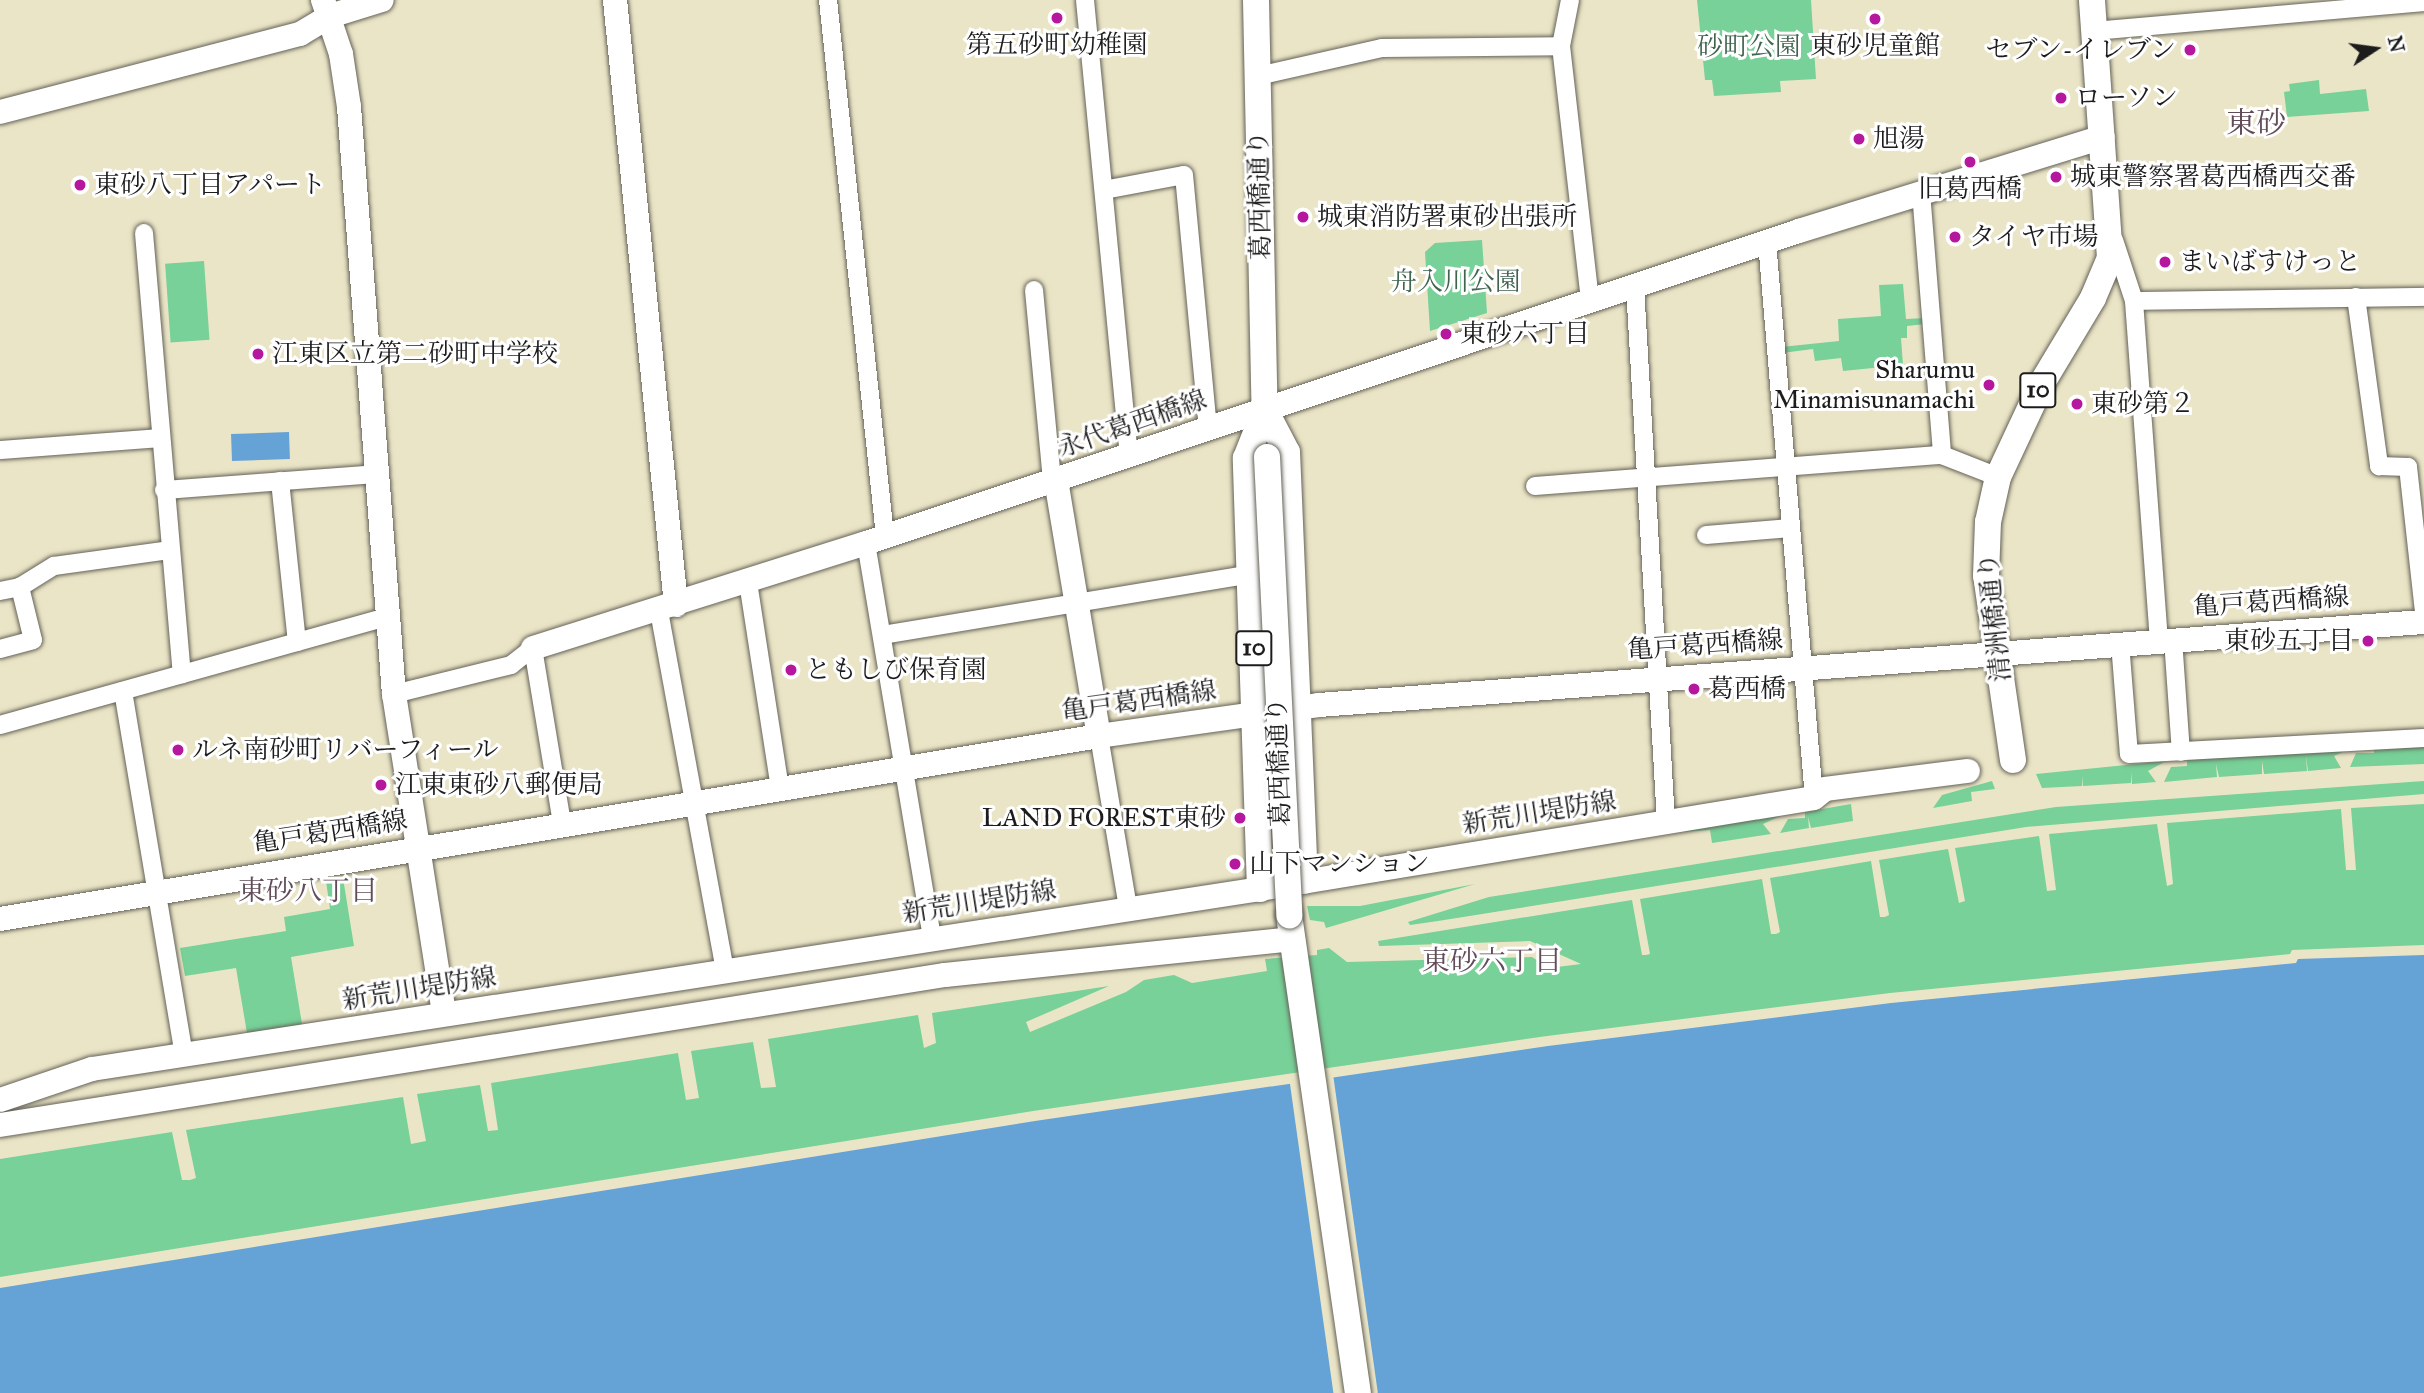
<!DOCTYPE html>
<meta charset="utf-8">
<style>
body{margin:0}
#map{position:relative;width:2424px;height:1393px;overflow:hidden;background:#ebe5c7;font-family:"IM FELL Great Primer","Noto Serif JP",serif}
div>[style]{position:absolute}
.green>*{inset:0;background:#77d198;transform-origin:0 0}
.water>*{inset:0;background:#65a2d6;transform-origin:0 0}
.pier>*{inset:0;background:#ebe5c7;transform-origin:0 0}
.roads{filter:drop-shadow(0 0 2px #646258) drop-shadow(0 0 2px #646258)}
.street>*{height:18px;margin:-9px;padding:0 9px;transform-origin:9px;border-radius:9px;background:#fff}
.secondary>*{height:24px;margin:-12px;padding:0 12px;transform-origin:12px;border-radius:12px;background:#fff}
.primary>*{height:26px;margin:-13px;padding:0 13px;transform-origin:13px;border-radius:13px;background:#fff}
.bridges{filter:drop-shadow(0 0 2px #646258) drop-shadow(0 0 2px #646258)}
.primary-bridge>*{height:26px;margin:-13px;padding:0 13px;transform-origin:13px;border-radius:13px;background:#fff}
.dots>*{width:19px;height:19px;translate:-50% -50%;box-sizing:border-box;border:4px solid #fff;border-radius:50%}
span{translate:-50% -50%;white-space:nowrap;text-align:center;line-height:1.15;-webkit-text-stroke:6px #fff;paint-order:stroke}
.shield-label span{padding:2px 5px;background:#fff;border:2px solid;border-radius:5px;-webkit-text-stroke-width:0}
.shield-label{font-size:24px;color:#1c1c1c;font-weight:700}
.poi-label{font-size:26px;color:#1c1c1c}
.right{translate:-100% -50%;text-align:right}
.left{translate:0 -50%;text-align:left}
.park-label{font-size:26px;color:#40644e}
.street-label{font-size:26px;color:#1c1c1c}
.neighbourhood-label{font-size:28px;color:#614c58}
.quarter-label{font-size:30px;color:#614c58}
.north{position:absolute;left:2340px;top:14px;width:70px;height:70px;-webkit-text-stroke:5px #fff;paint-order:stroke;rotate:77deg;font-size:19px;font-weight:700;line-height:28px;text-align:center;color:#1c1c1c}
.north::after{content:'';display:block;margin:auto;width:24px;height:32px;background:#1c1c1c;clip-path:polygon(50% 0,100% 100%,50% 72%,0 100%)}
</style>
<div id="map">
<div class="green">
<i style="clip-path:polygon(1697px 0,1811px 0,1816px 79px,1780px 81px,1781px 92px,1714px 96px,1712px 80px,1705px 80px)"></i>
<i style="clip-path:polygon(2319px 80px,2320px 94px,2366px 89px,2369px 111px,2287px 117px,2284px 92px,2290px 91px,2289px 84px)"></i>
<i style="clip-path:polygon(1482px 240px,1487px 313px,1430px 331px,1425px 252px,1435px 243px)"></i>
<i style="left:204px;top:261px;width:79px;height:39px;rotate:86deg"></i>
<i style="clip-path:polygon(1903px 284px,1906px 319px,1925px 318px,1925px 324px,1907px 326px,1907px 338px,1901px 338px,1903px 365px,1843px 371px,1841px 358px,1815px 361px,1813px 349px,1782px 353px,1781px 347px,1839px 341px,1838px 319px,1881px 316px,1879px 285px)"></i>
<i style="clip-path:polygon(2424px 744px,2424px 764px,2350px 767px,2356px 753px,2374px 753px,2374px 747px)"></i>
<i style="clip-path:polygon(2352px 748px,2334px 756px,2341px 768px,2308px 771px,2306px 756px,2307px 771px,2264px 774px,2262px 761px,2262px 774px,2219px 777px,2216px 764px,2217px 777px,2164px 782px,2171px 767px,2187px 766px,2187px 759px)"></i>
<i style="clip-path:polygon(2166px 761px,2148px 771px,2156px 782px,2132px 784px,2131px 772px,2131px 783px,2083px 786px,2082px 776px,2082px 786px,2042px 788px,2036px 774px)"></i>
<i style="clip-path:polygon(1992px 781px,1995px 789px,1971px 792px,1972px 801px,1933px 808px,1942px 795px)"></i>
<i style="clip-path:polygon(2424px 781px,2424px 794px,2026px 827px,1438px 921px,1410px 925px,1408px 922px,1489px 897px,2056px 807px)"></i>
<i style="clip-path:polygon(1851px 804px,1853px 821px,1811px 828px,1808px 817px,1809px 828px,1780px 833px,1788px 819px,1805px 818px,1805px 812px)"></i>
<i style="clip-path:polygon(2424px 804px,2424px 945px,2292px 950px,2290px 954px,1890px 993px,1547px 1036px,1033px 1111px,0 1277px,0 1159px,172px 1132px,182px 1180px,190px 1180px,196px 1178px,186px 1130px,403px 1097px,411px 1144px,426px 1141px,417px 1094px,480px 1085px,488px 1131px,498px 1130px,491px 1083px,678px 1053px,686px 1100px,699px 1098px,691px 1051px,753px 1042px,761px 1088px,776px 1087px,768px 1039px,918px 1015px,924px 1048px,936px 1043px,932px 1013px,1109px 986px,1026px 1022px,1030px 1032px,1126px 992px,1144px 980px,1174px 975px,1192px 983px,1267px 971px,1265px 959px,1317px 955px,1317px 950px,1329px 948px,1347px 962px,1532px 957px,1549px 968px,1581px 964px,1530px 941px,1379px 946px,1378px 941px,1632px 900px,1642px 955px,1646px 955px,1650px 954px,1640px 899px,1762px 879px,1771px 934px,1776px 934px,1780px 932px,1770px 878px,1871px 861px,1880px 917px,1885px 917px,1889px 915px,1879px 860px,1948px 849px,1959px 903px,1965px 901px,1955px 848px,2039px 836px,2047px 891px,2056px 890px,2049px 834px,2157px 824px,2167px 886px,2173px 884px,2167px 823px,2341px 809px,2346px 870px,2356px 870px,2351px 808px)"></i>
<i style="clip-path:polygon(1782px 815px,1763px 824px,1771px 834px,1712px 843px,1710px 830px,1667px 833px)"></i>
<i style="clip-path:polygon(343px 878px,354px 946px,291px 957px,303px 1030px,248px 1039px,236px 968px,185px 976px,180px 948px,286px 931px,284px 917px,330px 909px,326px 881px)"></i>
<i style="clip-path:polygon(1475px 884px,1326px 928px,1324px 922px,1310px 920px,1307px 906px,1360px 906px)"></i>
</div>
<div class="water">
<i style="left:289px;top:432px;width:27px;height:58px;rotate:88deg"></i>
<i style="clip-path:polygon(2424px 955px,2424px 1393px,0 1393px,0 1288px,1035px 1121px,1548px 1046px,1891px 1003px,2296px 963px,2298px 959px)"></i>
</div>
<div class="pier">
<i style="left:1333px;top:1074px;width:322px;height:44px;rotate:82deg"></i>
</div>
<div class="roads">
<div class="street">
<i style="left:828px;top:0;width:539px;rotate:83.93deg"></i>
<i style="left:1085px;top:0;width:458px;rotate:84.5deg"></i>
<i style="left:1570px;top:0;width:47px;rotate:101.1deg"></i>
<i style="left:1561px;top:46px;width:256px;rotate:83.5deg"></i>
<i style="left:2094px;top:31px;width:331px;rotate:-5deg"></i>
<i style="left:1258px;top:76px;width:127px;rotate:-12.7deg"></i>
<i style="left:1382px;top:48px;width:179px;rotate:-0.6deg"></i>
<i style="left:1104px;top:190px;width:81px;rotate:-10.6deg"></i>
<i style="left:1184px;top:175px;width:256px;rotate:84.6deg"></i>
<i style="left:1921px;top:192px;width:264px;rotate:85.4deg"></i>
<i style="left:144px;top:233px;width:443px;rotate:85.1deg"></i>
<i style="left:2114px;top:240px;width:64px;rotate:71.8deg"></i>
<i style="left:2134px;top:301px;width:340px;rotate:85.8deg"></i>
<i style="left:1767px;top:242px;width:558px;rotate:85.17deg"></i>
<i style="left:1635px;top:286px;width:537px;rotate:86.69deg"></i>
<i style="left:1034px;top:290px;width:192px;rotate:84.6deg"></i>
<i style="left:2356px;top:297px;width:171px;rotate:82.2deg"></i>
<i style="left:2379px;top:466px;width:29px;rotate:2deg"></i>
<i style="left:2408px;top:467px;width:146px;rotate:83.7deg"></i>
<i style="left:2134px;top:301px;width:290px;rotate:-0.8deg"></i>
<i style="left:0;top:450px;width:159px;rotate:-4.3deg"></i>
<i style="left:280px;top:481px;width:162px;rotate:84deg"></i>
<i style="left:1535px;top:486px;width:408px;rotate:-4.4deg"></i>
<i style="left:1942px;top:455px;width:60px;rotate:21.4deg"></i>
<i style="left:164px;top:490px;width:213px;rotate:-4.3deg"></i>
<i style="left:1706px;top:535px;width:85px;rotate:-4.7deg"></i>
<i style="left:866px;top:543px;width:401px;rotate:80.5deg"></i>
<i style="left:748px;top:582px;width:209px;rotate:81.2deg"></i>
<i style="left:0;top:591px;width:20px;rotate:-11deg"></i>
<i style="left:20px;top:587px;width:40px;rotate:-32deg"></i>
<i style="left:54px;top:566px;width:116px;rotate:-7.9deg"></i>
<i style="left:659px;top:611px;width:367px;rotate:79.6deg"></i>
<i style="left:883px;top:635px;width:375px;rotate:-9.4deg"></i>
<i style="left:2173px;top:639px;width:113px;rotate:86deg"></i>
<i style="left:2120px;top:643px;width:111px;rotate:85.4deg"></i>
<i style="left:2129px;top:754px;width:295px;rotate:-3.1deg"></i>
<i style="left:0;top:649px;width:34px;rotate:-15deg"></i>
<i style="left:33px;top:640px;width:55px;rotate:-103.8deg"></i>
<i style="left:123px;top:691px;width:370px;rotate:80.5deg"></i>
<i style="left:394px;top:694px;width:121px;rotate:-13.9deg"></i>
<i style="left:511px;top:665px;width:28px;rotate:-38deg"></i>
<i style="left:533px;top:648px;width:178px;rotate:80.6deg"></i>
<i style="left:0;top:725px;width:401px;rotate:-15.6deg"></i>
<i style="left:1099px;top:736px;width:173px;rotate:80.4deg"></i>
</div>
<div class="secondary">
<i style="left:323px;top:0;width:57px;rotate:71.6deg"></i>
<i style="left:341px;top:54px;width:54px;rotate:81.4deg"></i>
<i style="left:349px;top:107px;width:589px;rotate:85.62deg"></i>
<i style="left:394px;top:694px;width:324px;rotate:81.1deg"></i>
<i style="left:615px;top:0;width:608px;rotate:84.24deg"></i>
<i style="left:0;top:112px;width:310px;rotate:-14.6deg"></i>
<i style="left:300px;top:34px;width:35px;rotate:-31deg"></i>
<i style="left:330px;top:16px;width:54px;rotate:-17.1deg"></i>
<i style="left:1056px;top:480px;width:260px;rotate:80.5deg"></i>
<i style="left:533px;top:648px;width:349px;rotate:-17.5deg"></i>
<i style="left:866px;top:543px;width:984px;rotate:-18.49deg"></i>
<i style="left:1799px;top:231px;width:318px;rotate:-17.2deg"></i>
<i style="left:0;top:919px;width:1114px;rotate:-9.45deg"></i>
<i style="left:1099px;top:736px;width:222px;rotate:-8deg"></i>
<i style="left:1319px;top:705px;width:1108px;rotate:-4.3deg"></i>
<i style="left:0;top:1100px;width:97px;rotate:-18.6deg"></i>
<i style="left:92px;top:1069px;width:1182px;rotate:-8.76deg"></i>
<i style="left:1260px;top:889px;width:561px;rotate:-9.33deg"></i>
<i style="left:1814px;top:798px;width:14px;rotate:-39deg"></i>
<i style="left:1825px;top:789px;width:144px;rotate:-7.2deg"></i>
<i style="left:0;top:1125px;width:957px;rotate:-9.02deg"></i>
<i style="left:945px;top:975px;width:350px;rotate:-5.9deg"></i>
</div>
<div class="primary">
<i style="left:1256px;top:0;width:429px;rotate:88.8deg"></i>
<i style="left:1265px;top:410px;width:47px;rotate:62.4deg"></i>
<i style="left:1287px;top:452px;width:429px;rotate:87.6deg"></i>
<i style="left:2013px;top:760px;width:186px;rotate:-98.3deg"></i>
<i style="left:1986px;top:576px;width:54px;rotate:-87.9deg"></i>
<i style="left:1988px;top:522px;width:46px;rotate:-77.5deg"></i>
<i style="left:1998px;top:477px;width:104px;rotate:-64.9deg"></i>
<i style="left:2042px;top:383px;width:99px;rotate:-59deg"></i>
<i style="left:2093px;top:298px;width:43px;rotate:-67deg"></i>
<i style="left:2110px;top:258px;width:259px;rotate:-94deg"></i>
<i style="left:1260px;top:889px;width:431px;rotate:-91.9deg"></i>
<i style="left:1246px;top:458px;width:52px;rotate:-68.4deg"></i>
<i style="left:1289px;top:915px;width:483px;rotate:81.8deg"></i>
</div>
</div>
<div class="bridges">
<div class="primary-bridge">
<i style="left:1267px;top:457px;width:459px;rotate:87.2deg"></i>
</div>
</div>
<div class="dots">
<i style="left:1057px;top:18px;background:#b5179e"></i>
<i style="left:1875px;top:19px;background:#b5179e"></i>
<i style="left:2190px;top:50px;background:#b5179e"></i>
<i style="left:2061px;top:98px;background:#b5179e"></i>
<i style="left:1859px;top:139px;background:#b5179e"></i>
<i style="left:1970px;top:162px;background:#b5179e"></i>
<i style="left:2056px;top:177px;background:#b5179e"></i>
<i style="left:80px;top:185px;background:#b5179e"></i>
<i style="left:1303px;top:217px;background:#b5179e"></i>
<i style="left:1955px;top:237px;background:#b5179e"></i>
<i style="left:2165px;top:262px;background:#b5179e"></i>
<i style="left:1446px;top:334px;background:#b5179e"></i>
<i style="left:258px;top:354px;background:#b5179e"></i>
<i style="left:1989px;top:385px;background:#b5179e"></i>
<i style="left:2077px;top:404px;background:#b5179e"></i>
<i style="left:2368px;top:641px;background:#b5179e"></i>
<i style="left:791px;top:670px;background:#b5179e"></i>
<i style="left:1694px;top:689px;background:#b5179e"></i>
<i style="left:178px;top:750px;background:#b5179e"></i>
<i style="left:381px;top:785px;background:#b5179e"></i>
<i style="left:1240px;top:818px;background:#b5179e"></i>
<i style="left:1235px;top:864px;background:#b5179e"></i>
</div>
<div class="shield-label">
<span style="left:2038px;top:390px">10</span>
<span style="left:1254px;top:648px">10</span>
</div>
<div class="poi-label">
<span style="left:1057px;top:45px">第五砂町幼稚園</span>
<span style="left:1875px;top:46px">東砂児童館</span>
<span class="right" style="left:2176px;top:50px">セブン-イレブン</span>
<span class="left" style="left:2075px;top:98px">ローソン</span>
<span class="left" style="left:1873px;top:139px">旭湯</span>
<span class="left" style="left:2070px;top:177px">城東警察署葛西橋西交番</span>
<span class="left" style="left:94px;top:185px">東砂八丁目アパート</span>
<span style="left:1970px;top:189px">旧葛西橋</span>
<span class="left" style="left:1317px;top:217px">城東消防署東砂出張所</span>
<span class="left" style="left:1969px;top:237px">タイヤ市場</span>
<span class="left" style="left:2179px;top:262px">まいばすけっと</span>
<span class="left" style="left:1460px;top:334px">東砂六丁目</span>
<span class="left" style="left:272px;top:354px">江東区立第二砂町中学校</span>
<span class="right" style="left:1975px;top:385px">Sharumu<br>Minamisunamachi</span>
<span class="left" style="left:2091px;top:404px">東砂第２</span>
<span class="right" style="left:2354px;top:641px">東砂五丁目</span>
<span class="left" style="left:805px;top:670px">ともしび保育園</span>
<span class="left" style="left:1708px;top:689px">葛西橋</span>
<span class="left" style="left:192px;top:750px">ルネ南砂町リバーフィール</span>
<span class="left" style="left:395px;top:785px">江東東砂八郵便局</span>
<span class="right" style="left:1226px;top:818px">LAND FOREST東砂</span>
<span class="left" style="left:1249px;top:864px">山下マンション</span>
</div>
<div class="park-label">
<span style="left:1749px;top:47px">砂町公園</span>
<span style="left:1456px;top:282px">舟入川公園</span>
</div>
<div class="street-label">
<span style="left:1260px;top:195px;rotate:-91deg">葛西橋通り</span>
<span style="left:1132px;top:424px;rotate:-19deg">永代葛西橋線</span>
<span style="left:2271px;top:602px;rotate:-4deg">亀戸葛西橋線</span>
<span style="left:1995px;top:617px;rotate:-96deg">清洲橋通り</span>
<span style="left:1705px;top:645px;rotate:-4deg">亀戸葛西橋線</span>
<span style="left:1139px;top:701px;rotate:-8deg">亀戸葛西橋線</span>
<span style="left:1279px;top:762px;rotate:-92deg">葛西橋通り</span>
<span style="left:1539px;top:813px;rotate:-9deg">新荒川堤防線</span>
<span style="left:330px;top:832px;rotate:-9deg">亀戸葛西橋線</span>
<span style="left:979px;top:902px;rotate:-9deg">新荒川堤防線</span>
<span style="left:419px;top:989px;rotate:-9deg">新荒川堤防線</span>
</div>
<div class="neighbourhood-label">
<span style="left:308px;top:891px">東砂八丁目</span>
<span style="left:1492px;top:961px">東砂六丁目</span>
</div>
<div class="quarter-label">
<span style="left:2256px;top:123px">東砂</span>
</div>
<div class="north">N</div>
</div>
